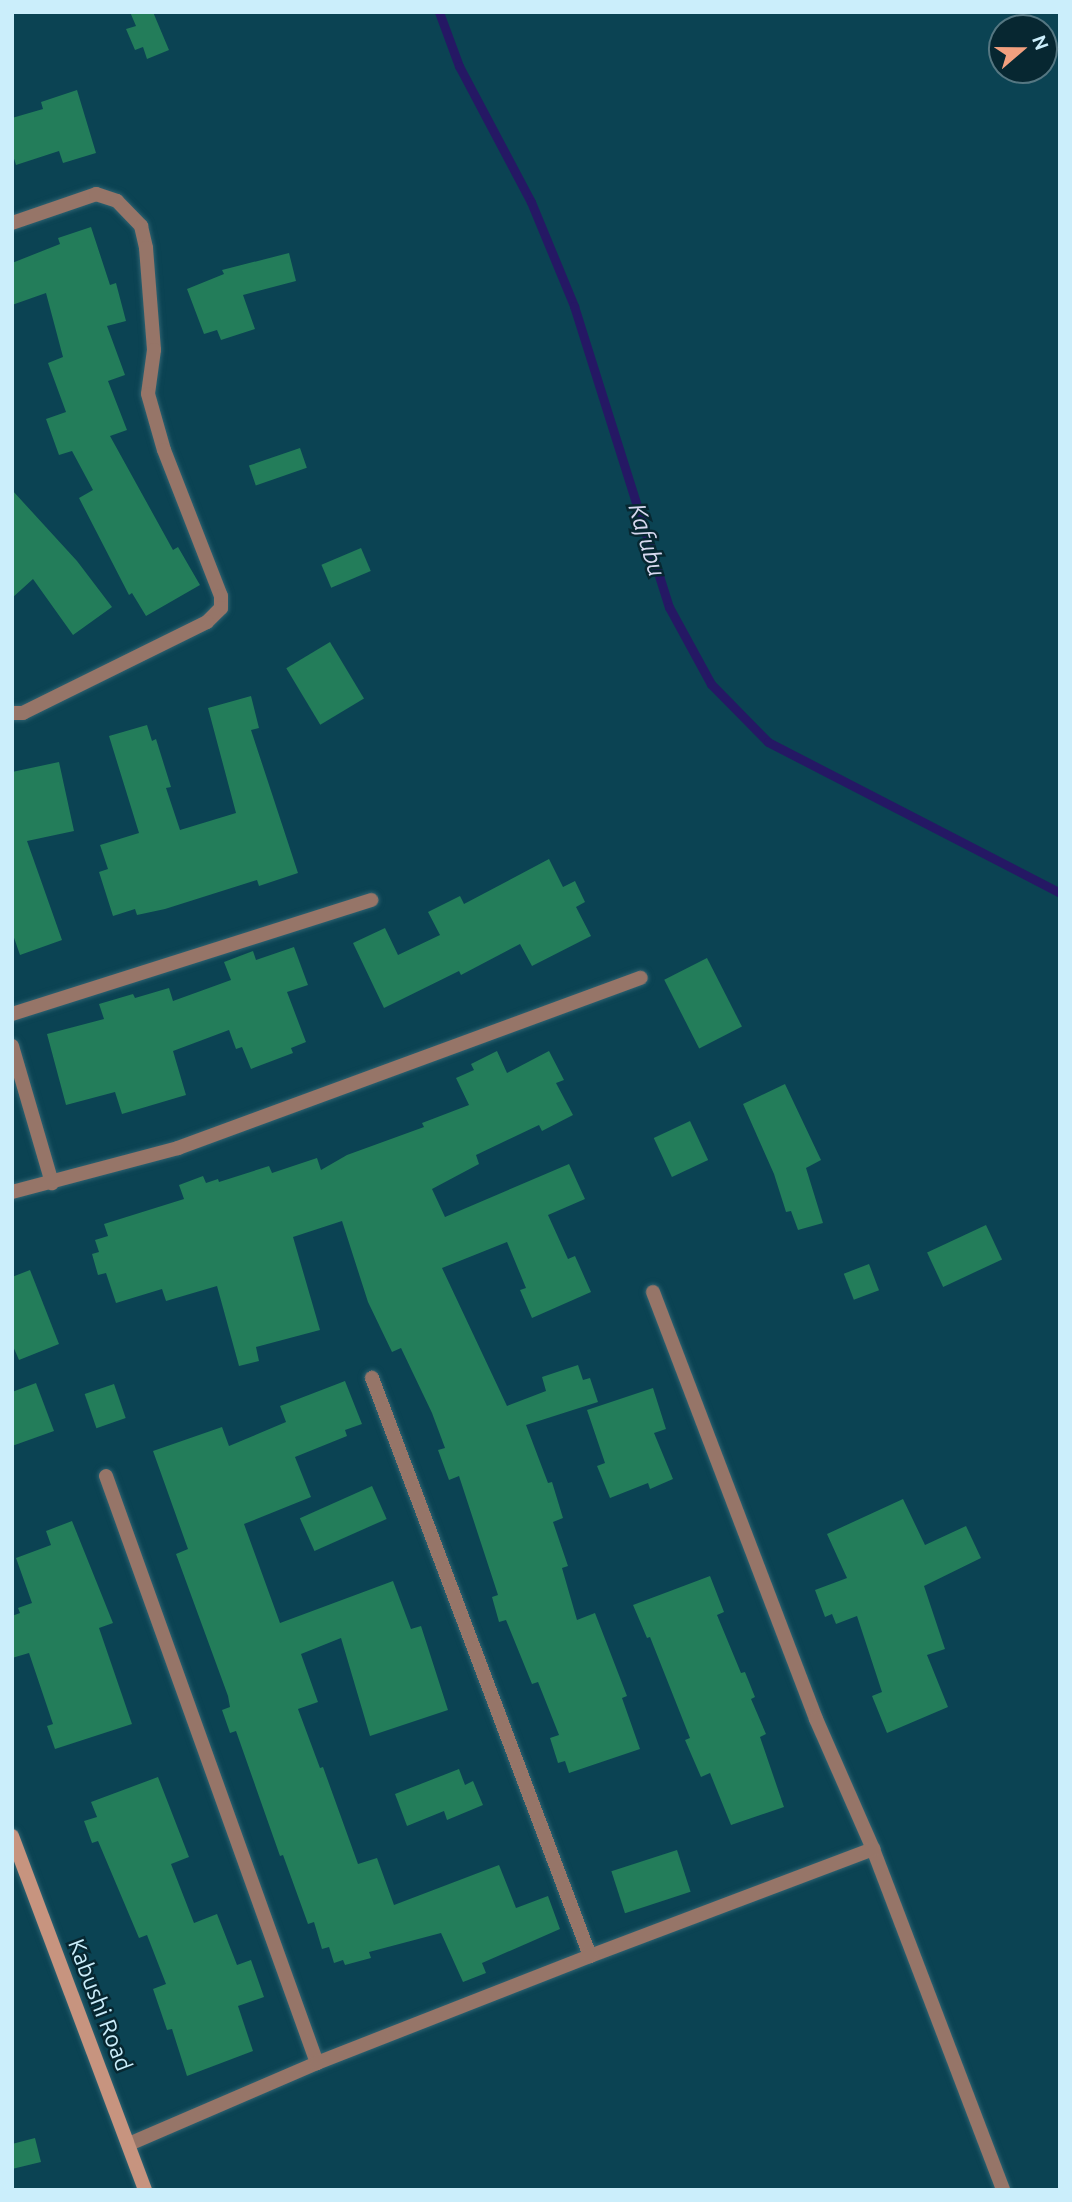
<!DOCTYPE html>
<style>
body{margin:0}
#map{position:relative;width:1072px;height:2202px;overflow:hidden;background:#0b4353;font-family:Ubuntu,sans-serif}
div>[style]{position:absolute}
.stream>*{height:9px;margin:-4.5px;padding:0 4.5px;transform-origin:4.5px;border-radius:4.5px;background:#251864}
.building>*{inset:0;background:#237d5a;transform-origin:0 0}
.roads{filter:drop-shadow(0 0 2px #2e6271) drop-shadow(0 0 2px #2e6271)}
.street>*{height:14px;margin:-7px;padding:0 7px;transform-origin:7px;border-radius:7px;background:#967568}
.secondary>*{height:14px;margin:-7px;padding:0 7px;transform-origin:7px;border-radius:7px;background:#c7947f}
span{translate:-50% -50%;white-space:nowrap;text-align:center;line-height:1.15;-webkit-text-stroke:5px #072731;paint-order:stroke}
.street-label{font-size:23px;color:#cbeefb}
.water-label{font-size:24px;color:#d7d8ef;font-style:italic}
.frame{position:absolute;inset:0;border:14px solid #cbeefb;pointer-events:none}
.north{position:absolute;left:988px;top:14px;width:70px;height:70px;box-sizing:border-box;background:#072731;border:2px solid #557782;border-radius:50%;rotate:70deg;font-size:19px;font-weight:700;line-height:28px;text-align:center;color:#cbeefb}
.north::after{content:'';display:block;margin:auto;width:24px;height:32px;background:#f2a07f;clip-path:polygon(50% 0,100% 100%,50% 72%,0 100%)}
</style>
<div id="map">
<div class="stream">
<i style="left:439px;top:12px;width:58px;rotate:69.7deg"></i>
<i style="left:459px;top:66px;width:154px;rotate:62.1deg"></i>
<i style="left:531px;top:202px;width:113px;rotate:67.5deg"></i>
<i style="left:574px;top:306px;width:316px;rotate:72.5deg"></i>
<i style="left:669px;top:607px;width:88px;rotate:61.4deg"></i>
<i style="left:711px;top:684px;width:81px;rotate:45.5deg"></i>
<i style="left:768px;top:742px;width:329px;rotate:27.3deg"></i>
</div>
<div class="building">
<i style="clip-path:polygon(130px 12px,153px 12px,169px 50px,147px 59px,143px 47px,135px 50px,126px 29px,136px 26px)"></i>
<i style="clip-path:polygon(77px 90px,96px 153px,63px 163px,59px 151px,16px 165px,12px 152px,12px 118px,43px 109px,41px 102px)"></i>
<i style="clip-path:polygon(91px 227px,110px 285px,116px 283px,126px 321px,107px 326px,125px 375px,108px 381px,127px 430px,110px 436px,173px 550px,178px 547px,200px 585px,146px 616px,132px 593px,129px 595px,79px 498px,93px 490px,72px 451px,59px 455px,46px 419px,66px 412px,48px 363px,63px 357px,46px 293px,12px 305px,12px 263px,60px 244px,58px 238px)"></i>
<i style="clip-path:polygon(289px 253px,296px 281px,243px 295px,255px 329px,221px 340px,217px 330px,204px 334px,187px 289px,224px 274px,222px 270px)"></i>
<i style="left:300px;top:448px;width:21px;height:54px;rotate:71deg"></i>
<i style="clip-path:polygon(12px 490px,77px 561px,112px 607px,73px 635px,33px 579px,12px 598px)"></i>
<i style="left:361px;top:548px;width:25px;height:43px;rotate:67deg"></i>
<i style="left:330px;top:642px;width:66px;height:51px;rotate:59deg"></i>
<i style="clip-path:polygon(251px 696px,259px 728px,251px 730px,298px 873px,259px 886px,257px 880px,165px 909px,137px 915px,135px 909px,113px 916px,99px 872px,108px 869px,100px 845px,139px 833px,109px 736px,147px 725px,152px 741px,156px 739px,171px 787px,166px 788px,180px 830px,236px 813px,208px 708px)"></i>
<i style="clip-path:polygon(59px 762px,74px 831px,27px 841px,62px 940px,20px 955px,12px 932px,12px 772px)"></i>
<i style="clip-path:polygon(549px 859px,563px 887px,575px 881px,585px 902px,576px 907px,591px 936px,532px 966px,520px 944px,461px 975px,459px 971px,384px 1008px,353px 943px,385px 928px,398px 955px,440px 935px,428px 912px,460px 896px,464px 904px)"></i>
<i style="clip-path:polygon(294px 947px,308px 985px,287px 992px,306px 1042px,291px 1048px,293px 1053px,251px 1069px,242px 1047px,236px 1049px,229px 1030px,173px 1051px,186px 1095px,122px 1114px,115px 1092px,66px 1105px,47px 1034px,104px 1019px,99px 1004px,133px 994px,135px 998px,169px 988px,173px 1001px,231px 980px,224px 962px,253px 951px,256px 960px)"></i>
<i style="left:707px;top:958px;width:77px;height:48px;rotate:63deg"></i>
<i style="clip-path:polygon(497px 1051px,507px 1073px,549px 1051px,564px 1080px,556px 1083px,573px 1115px,542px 1131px,539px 1125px,476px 1155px,479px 1164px,432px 1189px,445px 1217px,569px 1164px,585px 1199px,548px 1215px,568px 1259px,575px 1256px,591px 1292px,532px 1318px,520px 1290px,526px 1288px,507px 1242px,442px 1268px,507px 1406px,546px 1391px,542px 1377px,578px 1365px,583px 1380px,590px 1378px,598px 1402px,526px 1425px,548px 1483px,552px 1482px,563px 1518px,553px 1522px,568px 1566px,562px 1568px,577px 1620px,595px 1613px,627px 1696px,622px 1698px,640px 1749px,569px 1773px,565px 1761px,558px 1763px,550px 1738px,559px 1735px,538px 1682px,532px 1684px,506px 1620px,499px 1622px,492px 1597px,498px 1595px,459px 1476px,449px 1480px,438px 1450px,445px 1448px,432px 1413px,401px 1348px,392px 1352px,368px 1302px,342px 1221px,293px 1237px,320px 1330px,256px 1347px,259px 1361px,239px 1366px,217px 1286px,166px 1301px,162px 1289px,116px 1303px,106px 1273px,98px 1275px,92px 1254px,99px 1252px,95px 1240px,108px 1236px,104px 1224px,184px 1199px,179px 1185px,203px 1176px,206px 1183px,218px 1179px,219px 1182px,269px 1166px,272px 1173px,317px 1158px,321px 1170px,347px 1155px,424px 1127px,422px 1123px,469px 1105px,456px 1078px,474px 1070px,471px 1064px)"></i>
<i style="clip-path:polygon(785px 1084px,821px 1160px,806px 1168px,823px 1223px,798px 1230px,791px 1211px,786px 1212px,774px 1174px,743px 1104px)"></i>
<i style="left:690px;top:1121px;width:43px;height:40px;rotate:65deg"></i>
<i style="left:986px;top:1225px;width:38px;height:65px;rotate:65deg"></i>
<i style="left:869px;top:1264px;width:28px;height:27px;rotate:69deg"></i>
<i style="clip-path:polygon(30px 1270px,59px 1344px,19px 1360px,12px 1344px,12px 1277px)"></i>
<i style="clip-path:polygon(345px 1381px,362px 1424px,345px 1430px,347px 1436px,295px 1457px,311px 1497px,244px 1524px,280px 1623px,393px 1581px,411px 1629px,421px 1626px,448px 1710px,370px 1736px,341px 1638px,301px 1654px,318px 1702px,298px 1709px,320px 1768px,323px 1767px,358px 1864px,377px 1858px,394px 1905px,499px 1865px,516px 1908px,548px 1896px,560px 1929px,482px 1963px,486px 1973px,463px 1982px,441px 1933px,369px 1952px,371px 1958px,345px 1965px,343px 1960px,334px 1963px,329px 1947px,322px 1949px,314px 1922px,308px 1924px,283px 1855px,280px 1856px,236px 1731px,230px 1733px,222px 1710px,230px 1707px,228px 1696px,176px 1554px,188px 1549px,153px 1451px,222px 1427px,229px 1446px,286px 1422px,280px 1406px)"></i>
<i style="clip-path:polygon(36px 1383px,54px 1431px,12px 1446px,12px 1392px)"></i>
<i style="left:114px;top:1384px;width:36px;height:31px;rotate:71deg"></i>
<i style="clip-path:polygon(653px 1388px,666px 1429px,654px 1433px,673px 1479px,650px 1489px,648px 1483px,610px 1498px,597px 1466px,605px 1463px,587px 1410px)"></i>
<i style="left:372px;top:1486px;width:36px;height:79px;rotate:66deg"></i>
<i style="clip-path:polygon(903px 1499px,925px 1545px,966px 1526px,981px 1558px,924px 1586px,945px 1649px,927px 1655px,948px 1707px,887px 1733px,872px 1696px,882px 1692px,857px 1616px,836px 1624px,832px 1614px,825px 1617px,815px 1590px,847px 1578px,827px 1534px)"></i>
<i style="clip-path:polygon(72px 1521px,113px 1623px,99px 1628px,132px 1724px,55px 1749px,47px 1726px,53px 1724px,29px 1653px,12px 1658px,12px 1616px,20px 1613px,18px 1608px,32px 1603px,16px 1558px,51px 1545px,46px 1531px)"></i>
<i style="clip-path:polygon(710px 1576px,724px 1612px,717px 1615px,741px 1673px,745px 1672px,755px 1697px,751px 1699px,766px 1734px,760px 1737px,784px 1807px,731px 1825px,710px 1773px,701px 1777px,685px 1740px,690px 1738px,650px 1637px,647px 1638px,633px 1605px)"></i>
<i style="clip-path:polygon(459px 1769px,465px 1785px,473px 1781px,483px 1805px,447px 1820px,444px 1811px,407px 1826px,395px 1794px)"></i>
<i style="clip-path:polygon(158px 1777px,189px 1857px,171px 1864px,194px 1923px,217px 1914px,237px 1965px,251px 1960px,264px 1997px,238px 2006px,253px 2051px,187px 2076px,172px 2029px,167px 2030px,153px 1989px,166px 1984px,147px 1935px,139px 1938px,98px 1841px,92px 1843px,84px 1821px,97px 1817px,91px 1802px)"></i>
<i style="left:677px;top:1850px;width:44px;height:69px;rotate:72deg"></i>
<i style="clip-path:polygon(35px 2138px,41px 2162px,12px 2169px,12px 2144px)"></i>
</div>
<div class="roads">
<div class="street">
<i style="left:12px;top:223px;width:89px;rotate:-19deg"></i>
<i style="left:96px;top:194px;width:22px;rotate:18deg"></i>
<i style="left:117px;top:201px;width:35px;rotate:46deg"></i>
<i style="left:141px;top:226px;width:23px;rotate:77deg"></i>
<i style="left:146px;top:248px;width:102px;rotate:85.5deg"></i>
<i style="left:154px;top:350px;width:44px;rotate:97.8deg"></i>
<i style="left:148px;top:394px;width:58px;rotate:74.1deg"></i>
<i style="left:164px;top:450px;width:157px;rotate:68.7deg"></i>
<i style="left:221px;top:596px;width:12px;rotate:90deg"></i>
<i style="left:221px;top:608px;width:20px;rotate:135deg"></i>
<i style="left:207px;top:622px;width:205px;rotate:153.7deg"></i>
<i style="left:23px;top:713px;width:11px;rotate:180deg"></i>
<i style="left:12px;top:1014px;width:377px;rotate:-17.6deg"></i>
<i style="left:12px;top:1046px;width:143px;rotate:73.7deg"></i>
<i style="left:12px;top:1192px;width:172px;rotate:-14.8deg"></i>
<i style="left:178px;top:1148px;width:493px;rotate:-20.2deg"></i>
<i style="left:653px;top:1292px;width:457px;rotate:69.1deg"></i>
<i style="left:816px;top:1719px;width:142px;rotate:66.3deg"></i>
<i style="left:873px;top:1849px;width:365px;rotate:69.1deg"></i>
<i style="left:106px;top:1476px;width:624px;rotate:70.23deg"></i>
<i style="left:590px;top:1956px;width:303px;rotate:-20.7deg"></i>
<i style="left:129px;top:2144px;width:205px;rotate:-23.3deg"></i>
<i style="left:317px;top:2063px;width:293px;rotate:-21.4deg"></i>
<i style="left:590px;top:1956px;width:618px;rotate:-110.66deg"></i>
</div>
<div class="secondary">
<i style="left:12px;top:1836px;width:378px;rotate:69.4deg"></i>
</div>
</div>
<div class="street-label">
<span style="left:100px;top:2005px;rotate:69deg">Kabushi Road</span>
</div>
<div class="water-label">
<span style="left:647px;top:540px;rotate:73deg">Kafubu</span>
</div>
<div class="frame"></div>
<div class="north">N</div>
</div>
